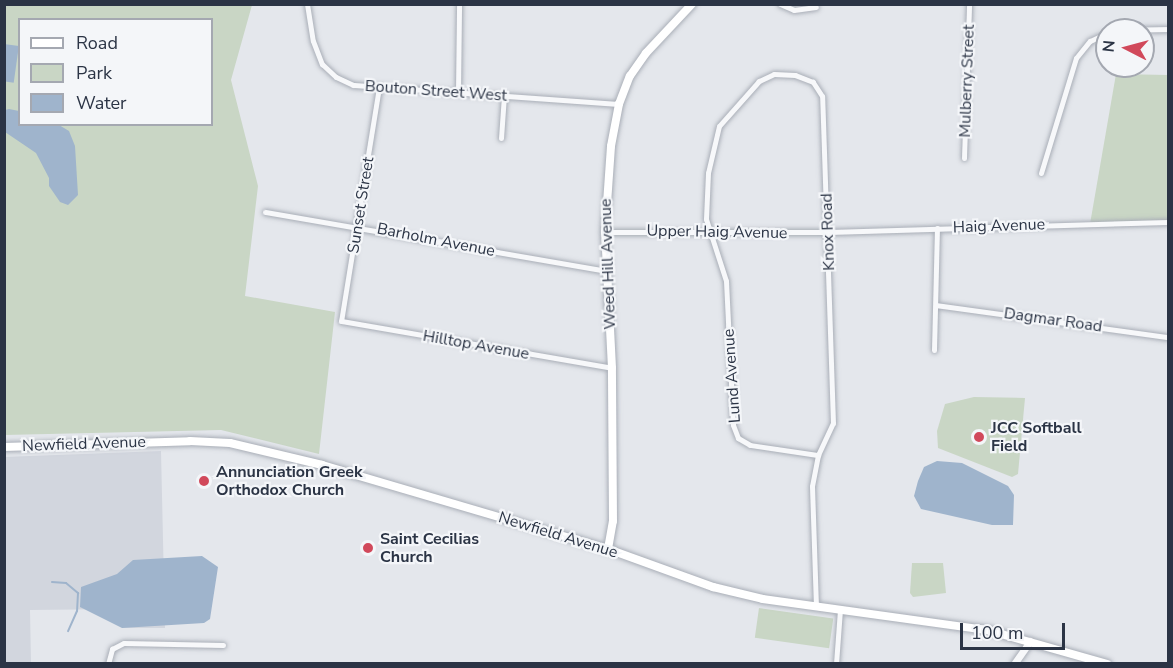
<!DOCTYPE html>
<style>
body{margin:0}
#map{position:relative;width:1173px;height:668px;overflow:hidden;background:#e4e7ec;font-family:"Nunito Sans",sans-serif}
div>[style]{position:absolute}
.built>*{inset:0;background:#d2d6de}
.green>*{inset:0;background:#c9d6c5;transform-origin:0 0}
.water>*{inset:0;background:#9fb4cc;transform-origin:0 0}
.stream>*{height:2px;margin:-1px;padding:0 1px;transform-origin:1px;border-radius:1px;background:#9fb4cc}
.roads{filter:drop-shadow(0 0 2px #a9aeb7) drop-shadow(0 0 2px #a9aeb7)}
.minor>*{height:5px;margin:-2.5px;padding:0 2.5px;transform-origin:2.5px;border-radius:2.5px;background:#f7f8fa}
.tertiary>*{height:7px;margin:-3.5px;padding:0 3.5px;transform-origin:3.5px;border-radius:3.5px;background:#f7f8fa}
.secondary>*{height:8px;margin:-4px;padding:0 4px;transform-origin:4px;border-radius:4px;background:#fff}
.dots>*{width:16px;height:16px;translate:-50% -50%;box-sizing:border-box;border:3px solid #f4f6f9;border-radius:50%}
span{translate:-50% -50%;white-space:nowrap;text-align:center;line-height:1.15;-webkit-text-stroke:4.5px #f4f6f9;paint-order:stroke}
.street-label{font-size:16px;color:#2b3445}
.poi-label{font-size:16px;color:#2b3445;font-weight:700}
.left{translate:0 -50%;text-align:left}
.frame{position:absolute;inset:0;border:6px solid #2b3445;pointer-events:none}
.legend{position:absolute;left:18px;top:18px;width:195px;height:108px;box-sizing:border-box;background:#f4f6f9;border:2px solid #a4a8b1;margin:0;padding:8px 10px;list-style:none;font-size:18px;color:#2b3445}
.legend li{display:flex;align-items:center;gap:12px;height:30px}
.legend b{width:30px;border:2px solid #a4a8b1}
.north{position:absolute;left:1095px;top:18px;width:60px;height:60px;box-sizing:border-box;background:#f4f6f9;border:2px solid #a4a8b1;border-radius:50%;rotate:276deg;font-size:16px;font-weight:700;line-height:24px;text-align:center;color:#2b3445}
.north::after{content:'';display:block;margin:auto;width:21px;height:27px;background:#d1495b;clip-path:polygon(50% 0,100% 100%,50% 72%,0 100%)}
.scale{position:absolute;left:960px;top:623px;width:105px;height:27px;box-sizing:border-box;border:3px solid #2b3445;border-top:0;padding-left:8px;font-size:18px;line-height:21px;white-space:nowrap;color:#2b3445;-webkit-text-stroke:4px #f4f6f9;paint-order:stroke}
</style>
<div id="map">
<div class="built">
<i style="clip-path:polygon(161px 451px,165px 628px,122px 628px,121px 609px,30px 610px,31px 663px,5px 663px,4px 457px)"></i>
</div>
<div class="green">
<i style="clip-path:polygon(evenodd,5px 5px,252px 5px,231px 80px,258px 186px,245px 296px,335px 312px,319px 454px,221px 430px,5px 435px,5px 5px,20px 20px,212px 20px,212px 124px,20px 124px,20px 20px)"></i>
<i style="clip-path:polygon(1116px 74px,1168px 75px,1168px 222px,1090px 224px)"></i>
<i style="clip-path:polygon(974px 397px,1025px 398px,1018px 474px,1012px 477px,938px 448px,937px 431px,945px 404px)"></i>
<i style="clip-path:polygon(912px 563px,943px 563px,946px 593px,913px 597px,910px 593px)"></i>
<i style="left:759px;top:608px;width:75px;height:30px;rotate:8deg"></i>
</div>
<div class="water">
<i style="left:4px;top:44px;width:15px;height:37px;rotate:8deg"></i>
<i style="clip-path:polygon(9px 109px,19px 111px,20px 124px,59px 125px,69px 131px,75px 146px,78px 195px,68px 205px,60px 202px,49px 186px,49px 178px,36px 153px,5px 132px,5px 110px)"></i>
<i style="clip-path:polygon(937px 461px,962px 463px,1008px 486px,1014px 495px,1013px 525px,992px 525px,921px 509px,914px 496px,918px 481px,924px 467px)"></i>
<i style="clip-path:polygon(202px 556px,218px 567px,210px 619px,204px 623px,122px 628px,80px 607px,81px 587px,117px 574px,133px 560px)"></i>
</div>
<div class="stream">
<i style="left:52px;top:582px;width:14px;rotate:4deg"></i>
<i style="left:66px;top:583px;width:16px;rotate:40deg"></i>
<i style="left:78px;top:593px;width:18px;rotate:93deg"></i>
<i style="left:77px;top:611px;width:22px;rotate:114deg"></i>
</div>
<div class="roads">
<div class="minor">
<i style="left:307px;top:4px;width:37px;rotate:81deg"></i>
<i style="left:313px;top:41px;width:25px;rotate:69deg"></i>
<i style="left:322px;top:64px;width:19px;rotate:43deg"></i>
<i style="left:336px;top:77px;width:19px;rotate:25deg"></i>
<i style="left:353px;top:85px;width:267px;rotate:4.1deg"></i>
<i style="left:780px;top:4px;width:15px;rotate:23deg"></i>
<i style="left:794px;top:10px;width:22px;rotate:-8deg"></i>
<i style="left:1117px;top:30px;width:51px;rotate:-1.1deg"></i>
<i style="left:379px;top:87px;width:237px;rotate:99.2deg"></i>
<i style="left:341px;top:321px;width:275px;rotate:9.8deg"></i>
<i style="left:458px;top:92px;width:88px;rotate:-89.3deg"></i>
<i style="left:501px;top:138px;width:43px;rotate:-86deg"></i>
<i style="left:964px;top:158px;width:154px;rotate:-88.1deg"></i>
<i style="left:1041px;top:173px;width:120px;rotate:-73.1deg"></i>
<i style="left:1076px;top:58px;width:22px;rotate:-51deg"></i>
<i style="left:1090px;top:41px;width:19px;rotate:-25deg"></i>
<i style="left:265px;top:212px;width:346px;rotate:9.8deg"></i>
<i style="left:605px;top:232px;width:224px"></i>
<i style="left:829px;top:232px;width:339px;rotate:-1.7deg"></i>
<i style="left:936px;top:305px;width:234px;rotate:7.9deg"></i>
<i style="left:934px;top:350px;width:122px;rotate:-88.6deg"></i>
<i style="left:816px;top:607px;width:121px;rotate:-91.9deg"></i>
<i style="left:812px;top:486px;width:32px;rotate:-79deg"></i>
<i style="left:818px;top:455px;width:35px;rotate:-65deg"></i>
<i style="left:833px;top:423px;width:327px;rotate:-91.9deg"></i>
<i style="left:822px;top:96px;width:17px;rotate:-123deg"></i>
<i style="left:813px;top:82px;width:19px;rotate:-159deg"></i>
<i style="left:795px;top:75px;width:21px;rotate:-177deg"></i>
<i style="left:774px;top:74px;width:17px;rotate:155deg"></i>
<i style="left:759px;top:81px;width:60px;rotate:131.6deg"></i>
<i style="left:719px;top:126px;width:48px;rotate:103.2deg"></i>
<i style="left:708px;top:173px;width:46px;rotate:92.5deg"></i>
<i style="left:706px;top:219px;width:65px;rotate:72.1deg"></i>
<i style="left:726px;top:281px;width:144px;rotate:87.2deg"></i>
<i style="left:733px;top:425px;width:14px;rotate:69deg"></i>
<i style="left:738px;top:438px;width:14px;rotate:30deg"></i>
<i style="left:750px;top:445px;width:69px;rotate:8.4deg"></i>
<i style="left:108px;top:664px;width:16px;rotate:-75deg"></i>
<i style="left:112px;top:649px;width:13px;rotate:-27deg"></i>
<i style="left:124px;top:643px;width:99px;rotate:1.2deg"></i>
<i style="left:836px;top:664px;width:54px;rotate:-85.8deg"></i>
</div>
<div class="tertiary">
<i style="left:1014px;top:664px;width:28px;rotate:-55deg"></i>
</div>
<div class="secondary">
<i style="left:4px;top:447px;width:186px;rotate:-1.8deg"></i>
<i style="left:190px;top:441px;width:40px;rotate:2.9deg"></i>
<i style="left:230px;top:443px;width:95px;rotate:13.4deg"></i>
<i style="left:322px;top:465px;width:298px;rotate:16.4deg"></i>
<i style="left:608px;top:549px;width:112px;rotate:19.9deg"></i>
<i style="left:713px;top:587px;width:51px;rotate:13.5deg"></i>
<i style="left:763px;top:599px;width:226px;rotate:7.9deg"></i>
<i style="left:987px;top:630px;width:125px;rotate:15.8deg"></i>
<i style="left:608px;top:549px;width:28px;rotate:-80deg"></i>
<i style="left:613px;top:521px;width:153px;rotate:-90.4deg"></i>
<i style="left:612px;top:368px;width:136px;rotate:-92.9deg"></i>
<i style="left:605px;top:232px;width:86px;rotate:-86deg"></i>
<i style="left:611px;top:146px;width:43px;rotate:-79.2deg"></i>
<i style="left:619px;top:104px;width:30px;rotate:-69deg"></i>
<i style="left:630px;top:76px;width:28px;rotate:-55deg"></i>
<i style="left:646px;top:53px;width:67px;rotate:-46.8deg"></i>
</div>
</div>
<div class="dots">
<i style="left:979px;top:437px;background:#d1495b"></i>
<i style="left:204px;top:481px;background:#d1495b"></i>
<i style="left:368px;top:548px;background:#d1495b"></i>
</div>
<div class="street-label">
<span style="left:967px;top:81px;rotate:-88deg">Mulberry Street</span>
<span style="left:436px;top:91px;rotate:4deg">Bouton Street West</span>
<span style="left:361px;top:205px;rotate:-81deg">Sunset Street</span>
<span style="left:999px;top:226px;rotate:-2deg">Haig Avenue</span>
<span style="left:717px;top:232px;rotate:1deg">Upper Haig Avenue</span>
<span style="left:828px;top:232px;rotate:-92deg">Knox Road</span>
<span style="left:436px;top:240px;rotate:11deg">Barholm Avenue</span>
<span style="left:608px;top:264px;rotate:-92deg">Weed Hill Avenue</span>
<span style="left:1053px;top:320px;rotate:8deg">Dagmar Road</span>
<span style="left:476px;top:345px;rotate:10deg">Hilltop Avenue</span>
<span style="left:732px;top:376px;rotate:-94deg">Lund Avenue</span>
<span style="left:84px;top:444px;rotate:-2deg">Newfield Avenue</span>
<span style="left:558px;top:535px;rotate:17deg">Newfield Avenue</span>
</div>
<div class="poi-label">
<span class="left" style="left:991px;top:437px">JCC Softball<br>Field</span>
<span class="left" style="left:216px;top:481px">Annunciation Greek<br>Orthodox Church</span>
<span class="left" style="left:380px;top:548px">Saint Cecilias<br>Church</span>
</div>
<div class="frame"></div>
<ul class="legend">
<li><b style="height:8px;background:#fff"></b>Road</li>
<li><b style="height:16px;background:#c9d6c5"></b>Park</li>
<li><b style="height:16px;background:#9fb4cc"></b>Water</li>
</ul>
<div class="north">N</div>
<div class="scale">100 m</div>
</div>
